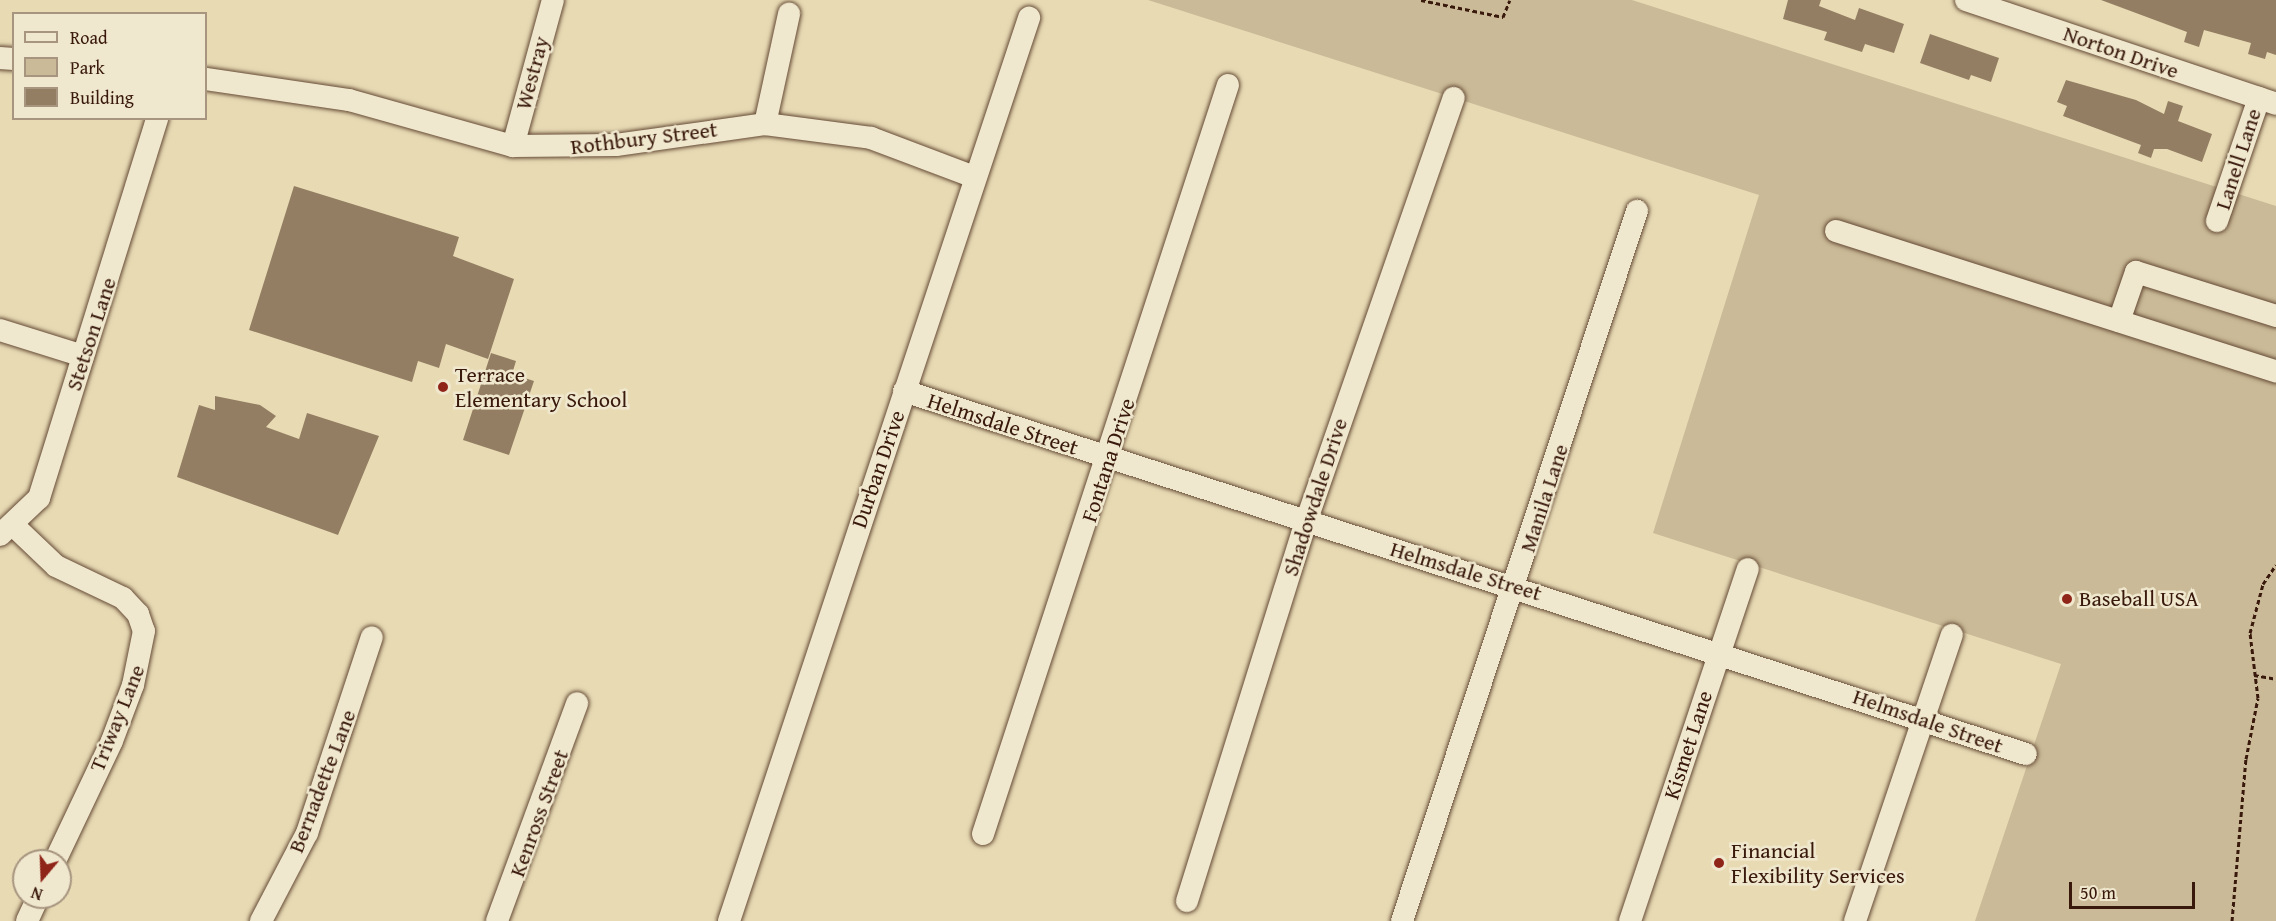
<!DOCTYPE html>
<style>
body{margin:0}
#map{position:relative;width:2276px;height:921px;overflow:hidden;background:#e8dbb4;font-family:"Gentium Book Plus",serif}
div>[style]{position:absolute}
.green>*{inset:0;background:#caba97}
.building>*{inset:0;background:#947e63}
.path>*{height:3px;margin-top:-1.5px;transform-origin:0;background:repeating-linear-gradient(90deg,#39190c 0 4.5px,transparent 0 7.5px)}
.roads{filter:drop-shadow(0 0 2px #654a36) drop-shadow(0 0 2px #654a36)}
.minor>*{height:22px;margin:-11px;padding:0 11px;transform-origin:11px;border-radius:11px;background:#f0e8ce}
.dots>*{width:16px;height:16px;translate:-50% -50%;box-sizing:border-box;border:3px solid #f0e8ce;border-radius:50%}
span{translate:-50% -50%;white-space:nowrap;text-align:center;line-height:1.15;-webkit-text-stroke:5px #f0e8ce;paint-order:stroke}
.street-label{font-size:22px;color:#39190c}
.poi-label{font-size:22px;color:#39190c}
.left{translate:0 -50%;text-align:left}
.legend{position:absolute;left:12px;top:12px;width:195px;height:108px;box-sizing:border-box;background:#f0e8ce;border:2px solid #a79580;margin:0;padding:8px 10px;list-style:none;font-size:18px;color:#39190c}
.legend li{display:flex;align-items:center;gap:12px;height:30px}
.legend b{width:30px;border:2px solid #a79580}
.north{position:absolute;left:12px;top:849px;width:60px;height:60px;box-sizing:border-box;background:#f0e8ce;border:2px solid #a79580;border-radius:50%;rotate:199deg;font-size:16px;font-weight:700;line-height:24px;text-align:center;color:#39190c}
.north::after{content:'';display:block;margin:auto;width:21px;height:27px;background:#8f2418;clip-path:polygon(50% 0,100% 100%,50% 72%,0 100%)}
.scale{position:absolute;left:2069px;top:882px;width:126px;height:27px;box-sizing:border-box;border:3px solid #39190c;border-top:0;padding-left:8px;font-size:18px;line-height:21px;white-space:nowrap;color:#39190c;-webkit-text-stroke:4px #f0e8ce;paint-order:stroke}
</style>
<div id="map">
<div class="green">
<i style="clip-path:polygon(1148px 0,1632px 0,2276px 206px,2276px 921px,1975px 921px,2061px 664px,1653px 533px,1759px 195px)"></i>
</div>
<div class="building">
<i style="clip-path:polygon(1788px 0,1821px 0,1819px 6px,1855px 20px,1859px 8px,1904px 24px,1894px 53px,1865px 44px,1862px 52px,1824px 40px,1827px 32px,1783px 19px)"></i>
<i style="clip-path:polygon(2101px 0,2276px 0,2276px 55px,2267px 52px,2265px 59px,2248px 54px,2251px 43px,2204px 30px,2199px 47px,2184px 42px,2187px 32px)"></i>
<i style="clip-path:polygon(1930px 34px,1999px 58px,1991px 82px,1971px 75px,1969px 80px,1920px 63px)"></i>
<i style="clip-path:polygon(2066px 80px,2136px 100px,2164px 114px,2168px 101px,2183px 106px,2178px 121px,2212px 134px,2202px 162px,2167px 149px,2154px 149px,2151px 158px,2138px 153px,2141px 145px,2063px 116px,2067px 106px,2057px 102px)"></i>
<i style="clip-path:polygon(294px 186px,459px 237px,453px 256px,514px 279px,488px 359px,446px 344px,439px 368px,418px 361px,412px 382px,249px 330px)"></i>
<i style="clip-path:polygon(491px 353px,516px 361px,512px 374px,534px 381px,509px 455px,463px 440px)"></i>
<i style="clip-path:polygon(215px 396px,260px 405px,276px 416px,266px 427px,299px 439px,307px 413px,379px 436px,338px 535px,177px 477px,199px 405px,215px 410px)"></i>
</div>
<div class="path">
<i style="left:1421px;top:0;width:84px;rotate:11.7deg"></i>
<i style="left:1503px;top:17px;width:18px;rotate:-68deg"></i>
<i style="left:2254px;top:675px;width:22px;rotate:10deg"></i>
<i style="left:2232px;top:921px;width:163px;rotate:-85.1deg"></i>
<i style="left:2246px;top:759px;width:62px;rotate:-78.9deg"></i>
<i style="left:2258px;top:698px;width:65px;rotate:-97deg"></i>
<i style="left:2250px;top:633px;width:51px;rotate:-75.1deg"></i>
<i style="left:2263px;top:584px;width:23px;rotate:-56deg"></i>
</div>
<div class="roads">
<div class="minor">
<i style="left:1966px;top:0;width:327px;rotate:18.5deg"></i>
<i style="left:0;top:58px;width:14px;rotate:4deg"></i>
<i style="left:206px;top:79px;width:145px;rotate:8.4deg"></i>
<i style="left:349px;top:100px;width:170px;rotate:15.7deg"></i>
<i style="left:513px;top:146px;width:103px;rotate:-0.6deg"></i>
<i style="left:616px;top:145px;width:150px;rotate:-8deg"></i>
<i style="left:765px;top:124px;width:107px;rotate:7.5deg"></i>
<i style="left:871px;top:138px;width:110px;rotate:20.7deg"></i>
<i style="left:765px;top:124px;width:113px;rotate:-77.7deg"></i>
<i style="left:513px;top:146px;width:151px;rotate:-74.7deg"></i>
<i style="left:2217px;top:221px;width:130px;rotate:-71.1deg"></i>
<i style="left:1836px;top:231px;width:462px;rotate:17.7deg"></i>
<i style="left:2119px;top:321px;width:52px;rotate:-70.9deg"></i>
<i style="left:2136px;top:272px;width:147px;rotate:17.4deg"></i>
<i style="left:0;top:330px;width:87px;rotate:17.4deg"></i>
<i style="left:904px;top:391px;width:1179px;rotate:17.93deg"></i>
<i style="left:14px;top:526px;width:58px;rotate:43.6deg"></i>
<i style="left:56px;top:566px;width:74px;rotate:25.5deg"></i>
<i style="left:123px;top:598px;width:22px;rotate:47deg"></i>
<i style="left:138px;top:614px;width:18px;rotate:71deg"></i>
<i style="left:144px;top:631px;width:55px;rotate:101.5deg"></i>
<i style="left:133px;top:685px;width:60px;rotate:110.6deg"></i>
<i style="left:112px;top:741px;width:133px;rotate:115.4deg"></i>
<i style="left:0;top:535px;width:54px;rotate:-43.5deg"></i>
<i style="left:39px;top:498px;width:398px;rotate:-72.7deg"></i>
<i style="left:983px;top:834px;width:788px;rotate:-71.89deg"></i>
<i style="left:1187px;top:901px;width:397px;rotate:-72.6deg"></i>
<i style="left:1306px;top:522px;width:449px;rotate:-70.8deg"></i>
<i style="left:27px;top:921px;width:26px;rotate:-65deg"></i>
<i style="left:261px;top:921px;width:99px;rotate:-62.4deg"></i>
<i style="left:307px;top:833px;width:206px;rotate:-71.7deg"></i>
<i style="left:497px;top:921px;width:232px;rotate:-69.8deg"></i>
<i style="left:729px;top:921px;width:952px;rotate:-71.62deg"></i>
<i style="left:1402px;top:921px;width:748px;rotate:-71.69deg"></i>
<i style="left:1630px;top:921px;width:371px;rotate:-71.5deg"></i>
<i style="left:1855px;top:921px;width:302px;rotate:-71.3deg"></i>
</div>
</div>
<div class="dots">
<i style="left:443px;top:387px;background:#8f2418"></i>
<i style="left:2067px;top:599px;background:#8f2418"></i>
<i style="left:1719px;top:863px;background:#8f2418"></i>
</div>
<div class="street-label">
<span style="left:2121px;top:52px;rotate:19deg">Norton Drive</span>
<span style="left:532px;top:73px;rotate:-75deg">Westray</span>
<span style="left:644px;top:138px;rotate:-7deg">Rothbury Street</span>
<span style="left:2238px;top:159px;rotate:-72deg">Lanell Lane</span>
<span style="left:91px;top:334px;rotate:-72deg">Stetson Lane</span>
<span style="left:1003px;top:424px;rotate:18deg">Helmsdale Street</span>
<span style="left:1108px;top:460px;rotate:-72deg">Fontana Drive</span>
<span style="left:878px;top:469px;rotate:-71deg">Durban Drive</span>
<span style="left:1315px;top:497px;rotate:-72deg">Shadowdale Drive</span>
<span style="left:1544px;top:498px;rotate:-72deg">Manila Lane</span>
<span style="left:1466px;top:571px;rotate:17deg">Helmsdale Street</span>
<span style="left:117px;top:718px;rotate:-68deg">Triway Lane</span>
<span style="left:1928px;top:721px;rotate:19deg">Helmsdale Street</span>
<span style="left:1688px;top:745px;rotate:-72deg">Kismet Lane</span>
<span style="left:322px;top:781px;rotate:-69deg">Bernadette Lane</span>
<span style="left:539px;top:813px;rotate:-70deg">Kenross Street</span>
</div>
<div class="poi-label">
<span class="left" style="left:455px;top:387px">Terrace<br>Elementary School</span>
<span class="left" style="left:2079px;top:599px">Baseball USA</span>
<span class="left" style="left:1731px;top:863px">Financial<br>Flexibility Services</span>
</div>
<ul class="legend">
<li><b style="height:8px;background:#f0e8ce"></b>Road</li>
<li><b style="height:16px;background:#caba97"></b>Park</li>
<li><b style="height:16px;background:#947e63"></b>Building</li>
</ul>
<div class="north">N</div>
<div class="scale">50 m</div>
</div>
